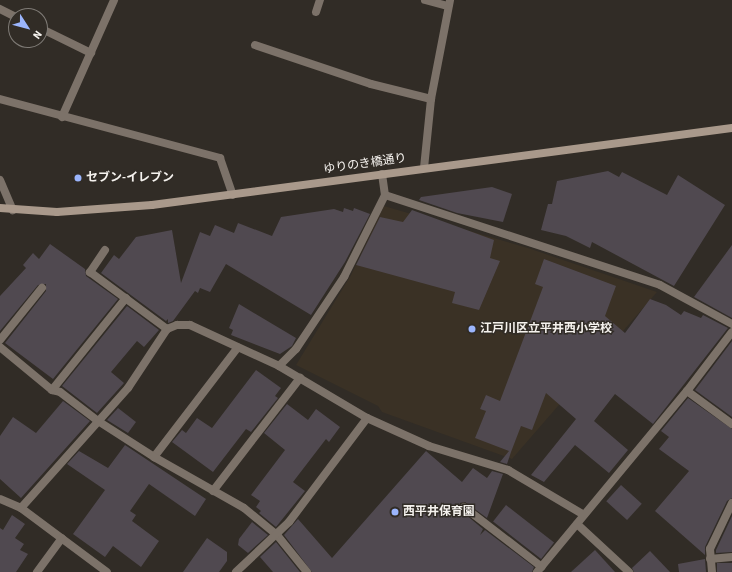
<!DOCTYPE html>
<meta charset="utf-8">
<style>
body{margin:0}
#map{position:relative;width:732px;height:572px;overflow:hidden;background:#312c26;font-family:"Source Sans 3","Noto Sans JP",sans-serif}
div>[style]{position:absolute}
.built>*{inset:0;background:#3a3125}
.building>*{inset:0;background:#504950;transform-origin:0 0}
.lane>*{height:8px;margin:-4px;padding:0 4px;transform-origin:4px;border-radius:4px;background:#7c7269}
.street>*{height:8px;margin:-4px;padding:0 4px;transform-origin:4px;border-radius:4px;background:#7c7269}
.secondary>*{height:8px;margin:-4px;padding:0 4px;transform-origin:4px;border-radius:4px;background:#a9998b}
.dots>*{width:11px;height:11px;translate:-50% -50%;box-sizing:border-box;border:2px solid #312c26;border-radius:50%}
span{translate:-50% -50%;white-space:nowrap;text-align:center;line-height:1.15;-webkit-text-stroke:3px #312c26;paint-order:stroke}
.street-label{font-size:12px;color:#f5f2ee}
.poi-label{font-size:12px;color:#f5f2ee;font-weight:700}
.left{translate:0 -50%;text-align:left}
.north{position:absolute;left:8px;top:8px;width:40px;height:40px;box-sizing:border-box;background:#312c26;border:1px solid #7f7b76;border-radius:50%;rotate:126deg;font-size:11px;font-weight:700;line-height:16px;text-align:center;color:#f5f2ee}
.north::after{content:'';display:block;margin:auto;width:14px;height:18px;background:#9bb5fd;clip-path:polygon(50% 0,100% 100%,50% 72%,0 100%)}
</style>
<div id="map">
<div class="built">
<i style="clip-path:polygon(384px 206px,528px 248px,657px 292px,512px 459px,382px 412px,378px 406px,296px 365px,351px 275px)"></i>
</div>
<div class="building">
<i style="clip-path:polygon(608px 171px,619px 177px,622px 172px,667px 195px,678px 175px,725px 205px,674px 286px,592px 242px,590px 248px,566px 236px,541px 230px,548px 204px,552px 204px,557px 181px)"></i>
<i style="clip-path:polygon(492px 187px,512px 194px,503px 222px,457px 213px,419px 200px,421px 197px)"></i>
<i style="clip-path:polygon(344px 208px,353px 211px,354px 208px,370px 214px,345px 262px,311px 315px,226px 264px,210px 292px,200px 288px,198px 293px,195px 291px,173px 321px,168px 323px,168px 319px,166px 321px,101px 273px,114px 255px,119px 259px,136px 237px,172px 230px,181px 283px,200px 232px,210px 236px,215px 225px,234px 233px,238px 223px,272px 236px,281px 217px,334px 209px,343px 212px)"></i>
<i style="clip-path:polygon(412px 210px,494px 240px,490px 258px,500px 261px,479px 310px,452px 303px,455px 292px,356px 265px,380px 217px,403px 222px)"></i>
<i style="clip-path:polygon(50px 244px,85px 269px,86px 276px,118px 299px,53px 379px,5px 343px,46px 291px,46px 284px,38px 285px,0 331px,0 296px,26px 268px,23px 265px,33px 253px,39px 259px)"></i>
<i style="clip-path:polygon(732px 245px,732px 318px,694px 297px)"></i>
<i style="clip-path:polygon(544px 259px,616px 286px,605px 316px,625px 333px,650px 299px,666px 305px,681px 315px,684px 311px,701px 318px,703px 315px,728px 328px,653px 424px,615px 394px,594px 421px,628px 450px,609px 473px,575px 445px,544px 482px,531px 475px,576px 419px,546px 393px,532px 430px,521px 426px,511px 452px,509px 451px,511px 452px,507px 464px,500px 462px,509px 451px,475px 438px,486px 411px,480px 409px,486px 395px,500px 401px,543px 287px,535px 284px)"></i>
<i style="clip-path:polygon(239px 304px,296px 338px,292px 346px,280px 354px,231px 335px,233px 330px,229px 328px)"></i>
<i style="clip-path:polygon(127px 306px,159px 330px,144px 347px,137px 341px,111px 372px,124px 383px,97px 413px,62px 386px)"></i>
<i style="clip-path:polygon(732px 341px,732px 417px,695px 390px)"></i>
<i style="clip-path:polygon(256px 370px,281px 388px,275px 396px,278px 398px,251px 432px,246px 429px,213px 472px,172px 442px,182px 430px,186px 433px,197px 418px,212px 428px)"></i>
<i style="clip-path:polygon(688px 398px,732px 429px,732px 498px,727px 501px,705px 547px,705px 555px,655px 511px,689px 471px,659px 449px,669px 437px,661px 431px)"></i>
<i style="clip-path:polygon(63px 401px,90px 421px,21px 498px,0 479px,0 436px,13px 417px,36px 433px)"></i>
<i style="clip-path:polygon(287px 404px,308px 420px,316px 409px,340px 427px,329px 442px,326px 439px,293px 482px,305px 491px,276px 527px,259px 513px,261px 511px,256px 507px,260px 501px,251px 495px,285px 450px,264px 433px)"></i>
<i style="clip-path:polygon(118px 408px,136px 422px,128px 433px,107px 420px)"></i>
<i style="clip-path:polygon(125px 445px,206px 499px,195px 516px,149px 484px,130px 511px,136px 515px,132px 521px,159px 541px,141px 567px,113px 546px,105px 557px,73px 534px,105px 490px,67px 464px,79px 451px,108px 468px)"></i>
<i style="clip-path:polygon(426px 451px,462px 482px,473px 468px,487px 478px,492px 471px,503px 474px,487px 518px,465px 502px,460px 503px,459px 509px,483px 529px,480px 535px,485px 530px,534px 567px,532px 572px,312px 572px,284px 535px,298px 519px,332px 558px)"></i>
<i style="left:621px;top:485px;width:28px;height:22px;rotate:42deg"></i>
<i style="left:506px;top:505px;width:61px;height:21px;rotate:38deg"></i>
<i style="clip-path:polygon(12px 515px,25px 524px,15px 538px,24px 544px,20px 550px,28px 554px,16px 572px,0 572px,0 528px,3px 530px)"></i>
<i style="clip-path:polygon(732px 516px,732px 552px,716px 553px,716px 550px)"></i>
<i style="clip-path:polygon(252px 522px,268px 535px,248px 553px,238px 545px,239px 539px)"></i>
<i style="clip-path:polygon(207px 538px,227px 552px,227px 561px,219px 572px,183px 572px)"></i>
<i style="clip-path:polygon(276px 542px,300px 572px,273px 572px,260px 557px)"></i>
<i style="clip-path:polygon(595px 550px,615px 572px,571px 572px)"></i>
<i style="clip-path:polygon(650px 551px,670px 572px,634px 572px,632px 568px)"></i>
<i style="clip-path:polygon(705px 559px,706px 572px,679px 572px,678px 564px)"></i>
<i style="left:732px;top:563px;width:9px;height:15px;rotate:90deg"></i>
</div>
<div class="lane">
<i style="left:425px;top:0;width:24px;rotate:15deg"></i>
<i style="left:0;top:9px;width:18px;rotate:27deg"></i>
<i style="left:316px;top:12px;width:13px;rotate:-72deg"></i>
<i style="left:40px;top:28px;width:57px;rotate:26.1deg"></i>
<i style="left:255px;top:45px;width:122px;rotate:18.6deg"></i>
<i style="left:371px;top:84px;width:62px;rotate:14deg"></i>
<i style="left:62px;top:117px;width:128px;rotate:-66deg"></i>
<i style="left:0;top:180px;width:33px;rotate:67deg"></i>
<i style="left:105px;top:250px;width:27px;rotate:124deg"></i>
<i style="left:90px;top:272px;width:96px;rotate:36.5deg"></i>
<i style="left:0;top:340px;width:67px;rotate:-51.1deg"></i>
<i style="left:0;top:347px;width:67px;rotate:39.6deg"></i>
<i style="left:52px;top:390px;width:8px;rotate:14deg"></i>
<i style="left:60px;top:392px;width:48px;rotate:37.3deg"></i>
<i style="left:52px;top:390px;width:118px;rotate:-51.2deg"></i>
<i style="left:154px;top:457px;width:138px;rotate:-52.6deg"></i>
<i style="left:213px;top:491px;width:143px;rotate:-52.4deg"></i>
<i style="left:464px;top:507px;width:98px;rotate:37.6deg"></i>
<i style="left:577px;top:524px;width:71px;rotate:42.7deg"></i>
<i style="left:277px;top:535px;width:48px;rotate:51deg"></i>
<i style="left:710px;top:559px;width:22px;rotate:-5deg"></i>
</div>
<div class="street">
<i style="left:0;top:99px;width:228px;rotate:15deg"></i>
<i style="left:220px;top:158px;width:39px;rotate:71deg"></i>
<i style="left:424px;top:168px;width:69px;rotate:-84.2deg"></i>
<i style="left:431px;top:99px;width:101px;rotate:-79.1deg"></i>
<i style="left:382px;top:174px;width:21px;rotate:82deg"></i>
<i style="left:385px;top:195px;width:289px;rotate:18.1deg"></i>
<i style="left:660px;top:285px;width:82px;rotate:28.4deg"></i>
<i style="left:279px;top:366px;width:24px;rotate:-45deg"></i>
<i style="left:296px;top:349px;width:87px;rotate:-56.3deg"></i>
<i style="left:344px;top:277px;width:92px;rotate:-63.4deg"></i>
<i style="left:687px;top:391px;width:56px;rotate:36.3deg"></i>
<i style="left:98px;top:421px;width:67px;rotate:32.7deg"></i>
<i style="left:154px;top:457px;width:103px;rotate:29.5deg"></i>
<i style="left:244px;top:508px;width:43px;rotate:39.3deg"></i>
<i style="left:0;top:499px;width:23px;rotate:23deg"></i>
<i style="left:21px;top:508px;width:107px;rotate:36.7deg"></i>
<i style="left:21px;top:508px;width:161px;rotate:-48.3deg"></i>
<i style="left:128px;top:388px;width:71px;rotate:-56.5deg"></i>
<i style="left:167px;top:329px;width:11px;rotate:-22deg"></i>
<i style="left:177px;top:325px;width:13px"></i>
<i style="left:190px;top:325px;width:98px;rotate:24.7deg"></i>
<i style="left:279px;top:366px;width:102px;rotate:30.6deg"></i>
<i style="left:367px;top:418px;width:68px;rotate:24.3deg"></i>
<i style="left:429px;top:446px;width:83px;rotate:16.9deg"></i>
<i style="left:508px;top:470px;width:88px;rotate:30.6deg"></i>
<i style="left:37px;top:572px;width:42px;rotate:-53.7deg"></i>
<i style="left:236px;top:572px;width:73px;rotate:-43.3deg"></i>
<i style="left:289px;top:522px;width:130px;rotate:-53.1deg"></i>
<i style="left:537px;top:572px;width:235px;rotate:-50.4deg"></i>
<i style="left:687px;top:391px;width:74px;rotate:-52.7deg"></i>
<i style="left:712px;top:572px;width:23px;rotate:-95deg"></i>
<i style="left:710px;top:549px;width:51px;rotate:-64.4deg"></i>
</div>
<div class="secondary">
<i style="left:0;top:208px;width:57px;rotate:4deg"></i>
<i style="left:57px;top:212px;width:95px;rotate:-4.2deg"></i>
<i style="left:152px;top:205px;width:585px;rotate:-7.56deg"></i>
</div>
<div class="dots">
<i style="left:78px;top:178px;background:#9bb5fd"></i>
<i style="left:472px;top:329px;background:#9bb5fd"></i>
<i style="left:395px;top:512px;background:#9bb5fd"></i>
</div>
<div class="street-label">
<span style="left:365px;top:164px;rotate:-8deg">ゆりのき橋通り</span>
</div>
<div class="poi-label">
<span class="left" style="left:86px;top:178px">セブン-イレブン</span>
<span class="left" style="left:480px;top:329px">江戸川区立平井西小学校</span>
<span class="left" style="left:403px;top:512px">西平井保育園</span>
</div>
<div class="north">N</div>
</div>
